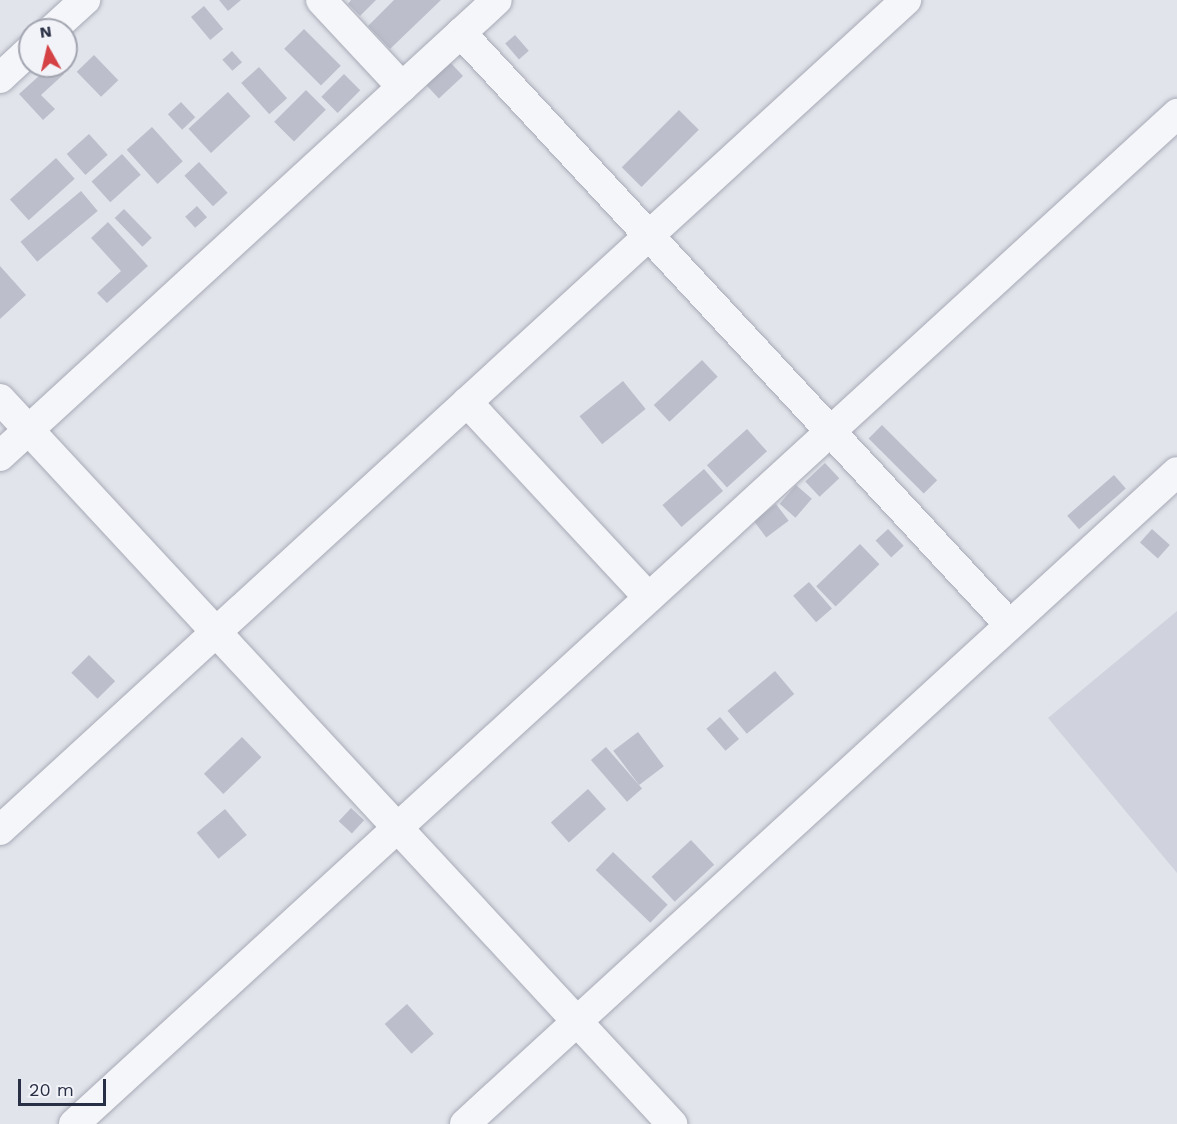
<!DOCTYPE html>
<style>
body{margin:0}
#map{position:relative;width:1177px;height:1124px;overflow:hidden;background:#e2e4eb;font-family:"Work Sans",sans-serif}
div>[style]{position:absolute}
.built>*{inset:0;background:#d0d3dd}
.building>*{inset:0;background:#bcbfcb;transform-origin:0 0}
.roads{filter:drop-shadow(0 0 2px #a7aab6) drop-shadow(0 0 2px #a7aab6)}
.minor>*{height:30px;margin:-15px;padding:0 15px;transform-origin:15px;border-radius:15px;background:#f5f6f9}
span{translate:-50% -50%;white-space:nowrap;text-align:center;line-height:1.15;-webkit-text-stroke:4.5px #f2f3f8;paint-order:stroke}
.north{position:absolute;left:18px;top:18px;width:60px;height:60px;box-sizing:border-box;background:#f2f3f8;border:2px solid #a2a5b0;border-radius:50%;rotate:352deg;font-size:16px;font-weight:700;line-height:24px;text-align:center;color:#292f44}
.north::after{content:'';display:block;margin:auto;width:21px;height:27px;background:#d44246;clip-path:polygon(50% 0,100% 100%,50% 72%,0 100%)}
.scale{position:absolute;left:18px;top:1079px;width:88px;height:27px;box-sizing:border-box;border:3px solid #292f44;border-top:0;padding-left:8px;font-size:18px;line-height:21px;white-space:nowrap;color:#292f44;-webkit-text-stroke:4px #f2f3f8;paint-order:stroke}
</style>
<div id="map">
<div class="built">
<i style="clip-path:polygon(1177px 611px,1177px 873px,1048px 718px)"></i>
</div>
<div class="building">
<i style="clip-path:polygon(219px 0,241px 0,228px 11px)"></i>
<i style="clip-path:polygon(351px 0,376px 0,360px 16px,348px 4px)"></i>
<i style="clip-path:polygon(394px 0,441px 0,390px 49px,368px 26px)"></i>
<i style="left:204px;top:6px;width:30px;height:17px;rotate:50deg"></i>
<i style="left:304px;top:29px;width:52px;height:28px;rotate:45deg"></i>
<i style="left:515px;top:35px;width:21px;height:13px;rotate:49deg"></i>
<i style="left:232px;top:51px;width:15px;height:13px;rotate:48deg"></i>
<i style="left:94px;top:55px;width:35px;height:24px;rotate:46deg"></i>
<i style="left:448px;top:60px;width:22px;height:33px;rotate:47deg"></i>
<i style="clip-path:polygon(50px 66px,64px 74px,41px 95px,55px 109px,43px 120px,19px 94px)"></i>
<i style="left:259px;top:67px;width:42px;height:24px;rotate:48deg"></i>
<i style="left:344px;top:74px;width:23px;height:32px;rotate:45deg"></i>
<i style="left:306px;top:90px;width:28px;height:45px;rotate:45deg"></i>
<i style="left:228px;top:92px;width:33px;height:54px;rotate:47deg"></i>
<i style="left:181px;top:102px;width:21px;height:18px;rotate:47deg"></i>
<i style="left:679px;top:110px;width:28px;height:81px;rotate:45deg"></i>
<i style="left:152px;top:127px;width:46px;height:34px;rotate:48deg"></i>
<i style="left:89px;top:134px;width:28px;height:30px;rotate:48deg"></i>
<i style="left:122px;top:154px;width:28px;height:41px;rotate:48deg"></i>
<i style="left:56px;top:158px;width:28px;height:62px;rotate:48deg"></i>
<i style="left:199px;top:162px;width:42px;height:20px;rotate:47deg"></i>
<i style="left:81px;top:191px;width:26px;height:79px;rotate:50deg"></i>
<i style="left:197px;top:206px;width:15px;height:16px;rotate:48deg"></i>
<i style="left:124px;top:209px;width:40px;height:13px;rotate:46deg"></i>
<i style="clip-path:polygon(108px 222px,148px 266px,107px 303px,97px 293px,121px 271px,91px 238px)"></i>
<i style="clip-path:polygon(0 266px,26px 295px,0 319px)"></i>
<i style="left:702px;top:360px;width:23px;height:66px;rotate:47deg"></i>
<i style="left:623px;top:381px;width:36px;height:56px;rotate:51deg"></i>
<i style="left:882px;top:425px;width:78px;height:19px;rotate:45deg"></i>
<i style="left:747px;top:429px;width:30px;height:54px;rotate:48deg"></i>
<i style="left:825px;top:463px;width:21px;height:27px;rotate:47deg"></i>
<i style="left:704px;top:469px;width:29px;height:55px;rotate:49deg"></i>
<i style="left:1114px;top:475px;width:18px;height:62px;rotate:49deg"></i>
<i style="left:796px;top:485px;width:21px;height:25px;rotate:41deg"></i>
<i style="left:776px;top:504px;width:21px;height:28px;rotate:53deg"></i>
<i style="left:888px;top:529px;width:23px;height:17px;rotate:47deg"></i>
<i style="left:1152px;top:529px;width:24px;height:18px;rotate:42deg"></i>
<i style="left:860px;top:544px;width:28px;height:61px;rotate:46deg"></i>
<i style="left:809px;top:582px;width:35px;height:21px;rotate:49deg"></i>
<i style="left:89px;top:655px;width:37px;height:25px;rotate:45deg"></i>
<i style="left:775px;top:671px;width:30px;height:62px;rotate:50deg"></i>
<i style="left:720px;top:717px;width:29px;height:18px;rotate:49deg"></i>
<i style="left:638px;top:732px;width:43px;height:31px;rotate:53deg"></i>
<i style="left:242px;top:737px;width:28px;height:53px;rotate:46deg"></i>
<i style="left:606px;top:747px;width:55px;height:20px;rotate:49deg"></i>
<i style="left:588px;top:789px;width:27px;height:50px;rotate:48deg"></i>
<i style="left:351px;top:808px;width:18px;height:18px;rotate:43deg"></i>
<i style="left:225px;top:809px;width:34px;height:37px;rotate:50deg"></i>
<i style="left:691px;top:840px;width:34px;height:54px;rotate:47deg"></i>
<i style="left:613px;top:852px;width:76px;height:25px;rotate:44deg"></i>
<i style="left:407px;top:1004px;width:40px;height:30px;rotate:48deg"></i>
</div>
<div class="roads">
<div class="minor">
<i style="left:321px;top:0;width:119px;rotate:47deg"></i>
<i style="left:52px;top:30px;width:45px;rotate:-42.3deg"></i>
<i style="left:461px;top:33px;width:807px;rotate:47.16deg"></i>
<i style="left:0;top:78px;width:41px;rotate:-43deg"></i>
<i style="left:0;top:399px;width:989px;rotate:47.17deg"></i>
<i style="left:467px;top:402px;width:267px;rotate:47.1deg"></i>
<i style="left:0;top:456px;width:674px;rotate:-42.54deg"></i>
<i style="left:0;top:830px;width:1229px;rotate:-42.49deg"></i>
<i style="left:74px;top:1124px;width:1496px;rotate:-42.48deg"></i>
<i style="left:465px;top:1124px;width:965px;rotate:-42.48deg"></i>
</div>
</div>
<div class="north">N</div>
<div class="scale">20 m</div>
</div>
